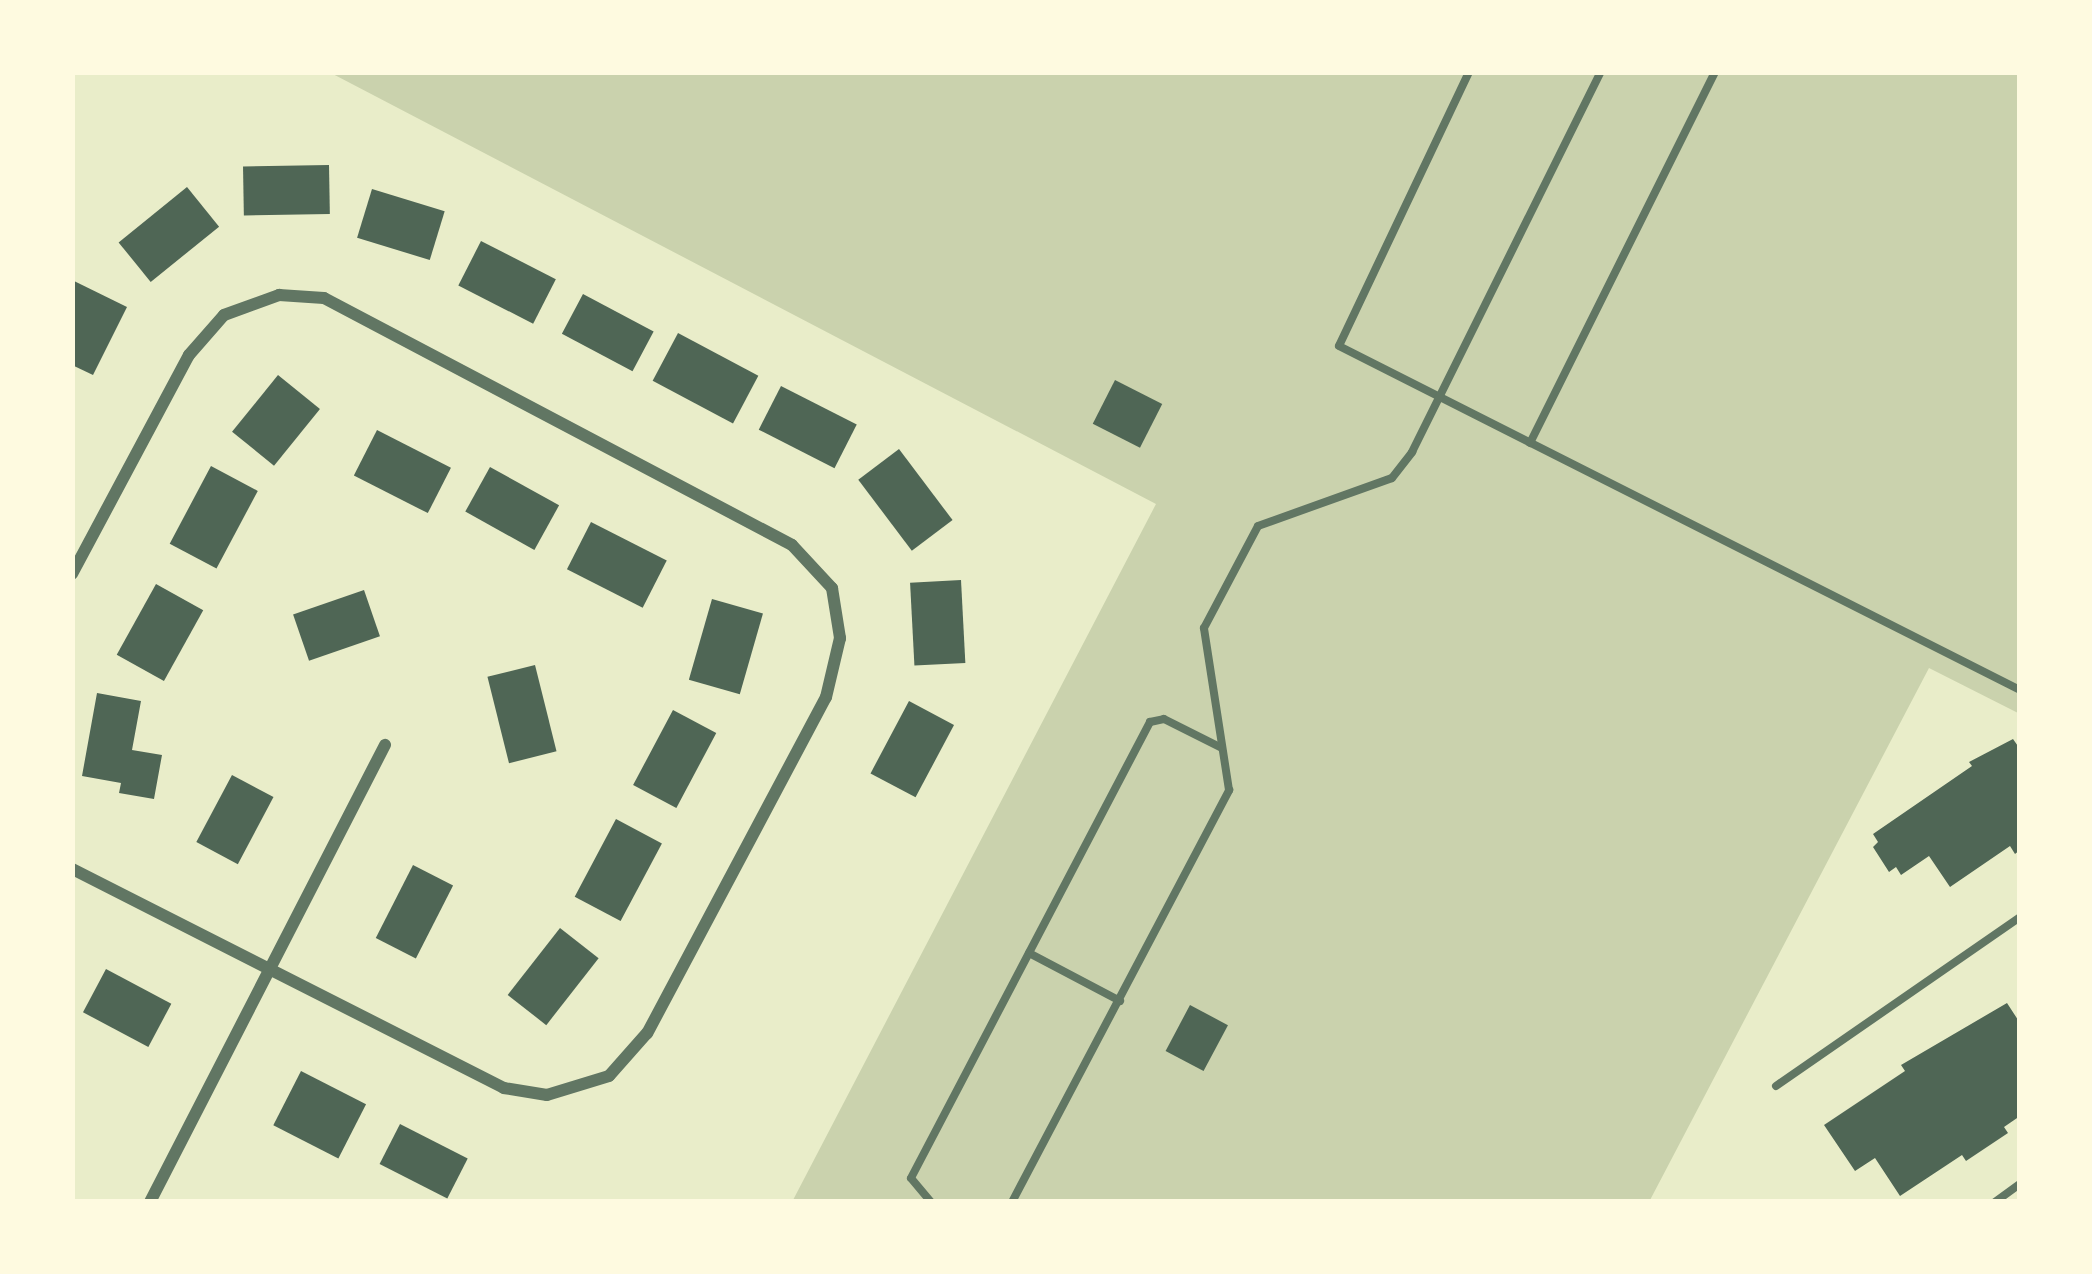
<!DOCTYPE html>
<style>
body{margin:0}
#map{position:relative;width:2092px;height:1274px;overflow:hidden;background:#e9edc9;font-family:Poppins,sans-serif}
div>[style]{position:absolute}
.green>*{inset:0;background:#cad2ad}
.building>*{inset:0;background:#4f6655;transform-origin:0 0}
.service>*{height:8px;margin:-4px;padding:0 4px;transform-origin:4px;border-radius:4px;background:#617663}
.minor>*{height:12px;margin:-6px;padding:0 6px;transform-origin:6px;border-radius:6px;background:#617663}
span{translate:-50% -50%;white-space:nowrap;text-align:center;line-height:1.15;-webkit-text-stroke:12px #fefae0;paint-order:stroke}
.frame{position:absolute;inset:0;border:75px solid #fefae0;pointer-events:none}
</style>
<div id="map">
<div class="green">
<i style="clip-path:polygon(329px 72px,2020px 72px,2020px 714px,1929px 668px,1649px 1202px,792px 1202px,1156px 504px)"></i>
</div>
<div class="building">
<i style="left:329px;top:165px;width:49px;height:86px;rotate:89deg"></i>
<i style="left:187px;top:187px;width:51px;height:88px;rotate:51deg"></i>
<i style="left:372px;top:189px;width:76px;height:51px;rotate:17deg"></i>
<i style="left:481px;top:241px;width:84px;height:50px;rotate:27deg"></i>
<i style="clip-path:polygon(72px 280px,127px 307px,93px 375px,72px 365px)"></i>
<i style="left:583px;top:294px;width:80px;height:45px;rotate:28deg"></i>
<i style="left:678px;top:333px;width:91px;height:54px;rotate:28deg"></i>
<i style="left:278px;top:375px;width:54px;height:73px;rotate:39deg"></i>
<i style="left:1115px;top:380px;width:53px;height:49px;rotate:27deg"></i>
<i style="left:781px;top:386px;width:85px;height:49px;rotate:27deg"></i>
<i style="left:377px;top:430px;width:83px;height:51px;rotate:27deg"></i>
<i style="left:899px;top:449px;width:89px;height:51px;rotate:53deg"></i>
<i style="left:211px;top:466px;width:53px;height:88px;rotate:28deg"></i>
<i style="left:490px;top:467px;width:79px;height:51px;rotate:29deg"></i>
<i style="left:591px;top:522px;width:85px;height:53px;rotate:27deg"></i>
<i style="left:961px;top:580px;width:83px;height:51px;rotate:87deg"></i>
<i style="left:156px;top:584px;width:54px;height:81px;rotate:29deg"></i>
<i style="left:364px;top:590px;width:49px;height:75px;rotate:71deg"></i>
<i style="left:712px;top:599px;width:53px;height:84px;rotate:16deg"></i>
<i style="left:535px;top:665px;width:89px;height:49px;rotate:76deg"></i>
<i style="clip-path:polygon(97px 693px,141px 701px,132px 750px,162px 755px,154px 799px,119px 793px,121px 783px,82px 776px)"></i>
<i style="left:909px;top:701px;width:51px;height:82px;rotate:28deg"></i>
<i style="left:673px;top:710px;width:49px;height:85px;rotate:28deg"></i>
<i style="clip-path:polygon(2013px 739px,2020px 749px,2020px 850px,2015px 854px,2010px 846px,1950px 887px,1929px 856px,1901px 875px,1896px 867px,1889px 872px,1873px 847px,1878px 842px,1873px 834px,1972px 766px,1969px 762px)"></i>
<i style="left:232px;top:775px;width:47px;height:76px;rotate:28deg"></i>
<i style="left:616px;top:819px;width:52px;height:88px;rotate:28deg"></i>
<i style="left:413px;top:865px;width:45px;height:82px;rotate:27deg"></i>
<i style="left:560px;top:928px;width:49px;height:85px;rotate:38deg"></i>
<i style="left:106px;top:969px;width:74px;height:49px;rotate:28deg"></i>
<i style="clip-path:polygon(2007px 1003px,2020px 1023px,2020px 1116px,2004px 1127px,2008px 1133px,1966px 1161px,1962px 1155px,1900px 1196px,1875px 1158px,1855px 1171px,1824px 1125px,1905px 1071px,1901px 1065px)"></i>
<i style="left:1190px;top:1005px;width:43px;height:52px;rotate:28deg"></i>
<i style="left:301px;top:1071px;width:73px;height:61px;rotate:27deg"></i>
<i style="left:400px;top:1124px;width:76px;height:45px;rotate:27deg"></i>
</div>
<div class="service">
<i style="left:1469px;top:72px;width:303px;rotate:115.4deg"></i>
<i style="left:1339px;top:346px;width:763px;rotate:26.8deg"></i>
<i style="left:1530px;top:443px;width:415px;rotate:-63.5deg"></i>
<i style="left:1029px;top:953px;width:103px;rotate:27.8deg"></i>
<i style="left:1776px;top:1086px;width:297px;rotate:-34.7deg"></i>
<i style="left:931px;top:1202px;width:31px;rotate:-130deg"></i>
<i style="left:911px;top:1178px;width:515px;rotate:-62.34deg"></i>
<i style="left:1150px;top:722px;width:14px;rotate:-12deg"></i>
<i style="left:1164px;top:719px;width:63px;rotate:26.6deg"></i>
<i style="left:1012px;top:1202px;width:466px;rotate:-62.2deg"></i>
<i style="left:1229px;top:790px;width:164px;rotate:-98.8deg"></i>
<i style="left:1204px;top:628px;width:115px;rotate:-62.1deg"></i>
<i style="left:1258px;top:526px;width:142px;rotate:-19.7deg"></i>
<i style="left:1392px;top:478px;width:33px;rotate:-52deg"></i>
<i style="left:1412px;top:452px;width:424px;rotate:-63.6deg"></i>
<i style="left:1995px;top:1202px;width:31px;rotate:-36deg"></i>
</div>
<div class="minor">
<i style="left:72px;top:574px;width:248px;rotate:-61.9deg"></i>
<i style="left:189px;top:355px;width:53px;rotate:-48.8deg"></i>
<i style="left:224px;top:315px;width:59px;rotate:-20deg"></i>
<i style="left:279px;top:295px;width:45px;rotate:3.8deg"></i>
<i style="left:324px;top:298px;width:529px;rotate:27.82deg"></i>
<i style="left:792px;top:545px;width:59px;rotate:47.1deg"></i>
<i style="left:832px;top:588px;width:51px;rotate:80.9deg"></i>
<i style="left:840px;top:638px;width:61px;rotate:103.3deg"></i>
<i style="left:826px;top:697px;width:381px;rotate:118deg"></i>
<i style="left:647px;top:1033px;width:57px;rotate:131.5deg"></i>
<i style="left:609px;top:1076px;width:65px;rotate:163deg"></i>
<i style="left:547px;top:1095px;width:44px;rotate:-170.8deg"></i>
<i style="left:504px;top:1088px;width:484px;rotate:-153.1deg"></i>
<i style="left:150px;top:1202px;width:514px;rotate:-62.79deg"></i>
</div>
<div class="frame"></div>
</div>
